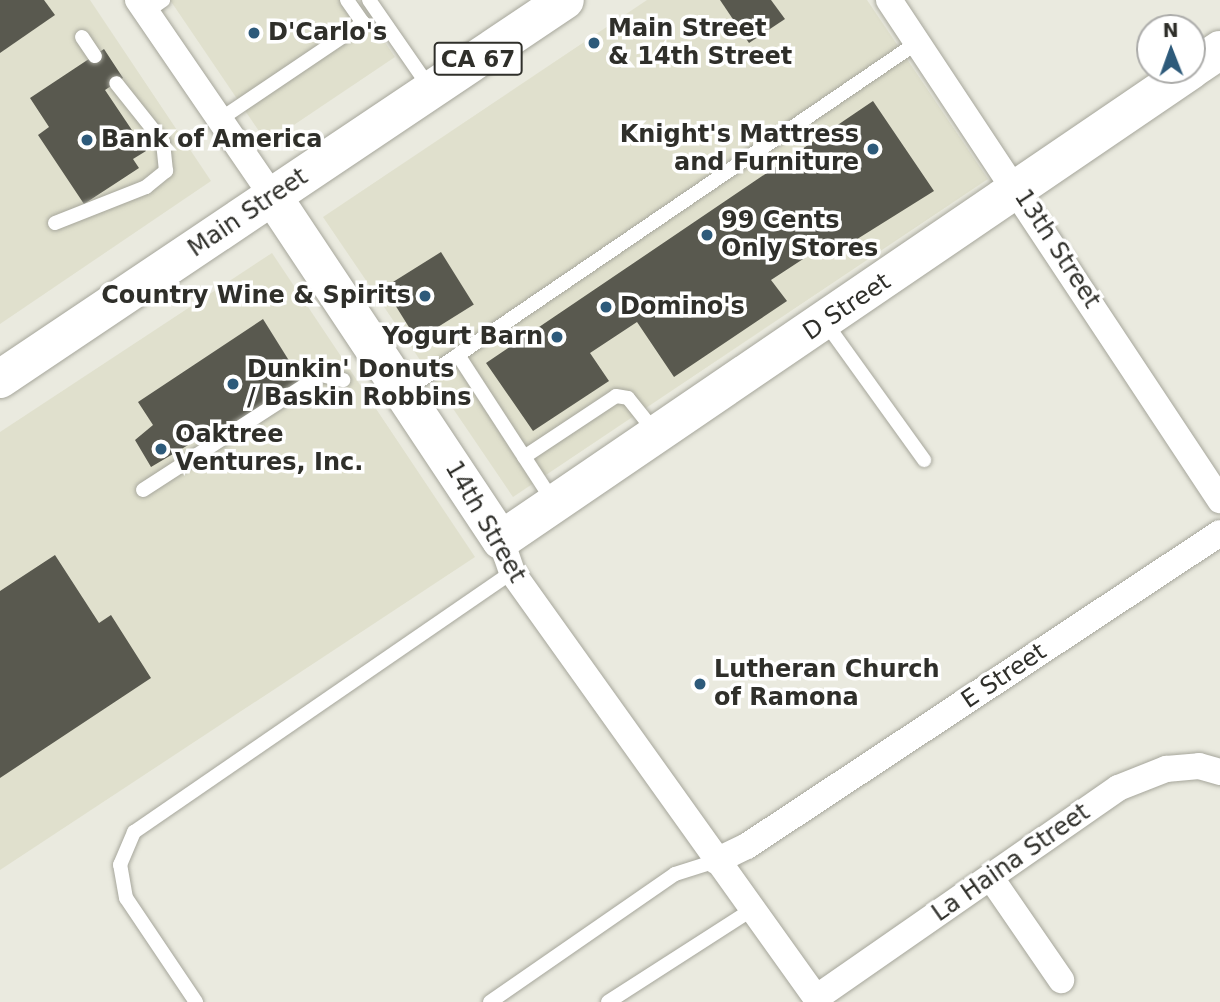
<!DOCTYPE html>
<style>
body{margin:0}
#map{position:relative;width:1220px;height:1002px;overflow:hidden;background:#eaeadf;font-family:"DejaVu Sans",sans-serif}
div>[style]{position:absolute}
.built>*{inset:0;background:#e0e0cd}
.building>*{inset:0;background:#59594f;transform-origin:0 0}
.roads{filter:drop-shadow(0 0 2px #a6a69b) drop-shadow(0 0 2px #a6a69b)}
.lane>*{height:14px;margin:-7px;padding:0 7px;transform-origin:7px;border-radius:7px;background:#fff}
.street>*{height:26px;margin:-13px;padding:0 13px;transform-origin:13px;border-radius:13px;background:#fff}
.secondary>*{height:38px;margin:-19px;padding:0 19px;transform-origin:19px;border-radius:19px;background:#fff}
.primary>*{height:38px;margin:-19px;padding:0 19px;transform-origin:19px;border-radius:19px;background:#fff}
.dots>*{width:19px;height:19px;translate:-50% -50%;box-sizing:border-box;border:4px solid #fff;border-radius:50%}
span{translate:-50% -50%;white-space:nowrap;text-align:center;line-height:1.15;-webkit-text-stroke:7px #fff;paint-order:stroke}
.shield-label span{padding:2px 5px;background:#fff;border:2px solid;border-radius:5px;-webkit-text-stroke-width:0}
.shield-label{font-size:23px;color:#2f2f2a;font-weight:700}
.poi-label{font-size:24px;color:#2f2f2a;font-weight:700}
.left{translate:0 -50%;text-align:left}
.right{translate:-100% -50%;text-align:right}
.street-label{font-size:24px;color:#2f2f2a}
.north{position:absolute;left:1136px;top:14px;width:70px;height:70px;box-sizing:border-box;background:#fff;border:2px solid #acacaa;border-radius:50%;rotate:359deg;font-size:19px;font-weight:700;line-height:28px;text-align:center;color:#2f2f2a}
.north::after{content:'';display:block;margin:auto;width:24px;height:32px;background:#2d5a7a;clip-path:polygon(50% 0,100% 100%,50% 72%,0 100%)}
</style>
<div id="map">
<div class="built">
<i style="clip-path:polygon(0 0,90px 0,211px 181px,0 324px)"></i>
<i style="clip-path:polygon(170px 0,356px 0,395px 57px,267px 143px)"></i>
<i style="clip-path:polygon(647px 0,867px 0,988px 179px,513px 497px,323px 217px)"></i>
<i style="clip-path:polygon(272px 253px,475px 557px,0 870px,0 432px)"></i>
</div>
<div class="building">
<i style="clip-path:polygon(0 0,44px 0,55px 15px,0 53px)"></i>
<i style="clip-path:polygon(720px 0,771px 0,785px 19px,749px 43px)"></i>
<i style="clip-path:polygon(104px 49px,123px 78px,105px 90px,146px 151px,133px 159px,139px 168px,84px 204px,38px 135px,49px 127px,30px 98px)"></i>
<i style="clip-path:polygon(873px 101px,934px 191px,830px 256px,823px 246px,771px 280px,787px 301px,674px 377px,637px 322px,590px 353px,609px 381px,533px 431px,486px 363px)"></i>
<i style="left:441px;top:252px;width:62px;height:67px;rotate:58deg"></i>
<i style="clip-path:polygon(263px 319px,303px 383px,232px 435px,222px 425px,151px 467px,135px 440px,153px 425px,138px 402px)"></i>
<i style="clip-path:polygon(55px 555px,99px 623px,111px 615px,151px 678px,0 778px,0 591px)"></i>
</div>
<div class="roads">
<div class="lane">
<i style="left:369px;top:0;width:107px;rotate:55.3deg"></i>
<i style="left:146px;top:12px;width:21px;rotate:-35deg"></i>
<i style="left:82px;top:37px;width:23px;rotate:56deg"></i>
<i style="left:219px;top:120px;width:174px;rotate:-34deg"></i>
<i style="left:363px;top:23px;width:28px;rotate:-125deg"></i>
<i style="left:55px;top:223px;width:98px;rotate:-21.6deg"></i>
<i style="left:146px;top:187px;width:26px;rotate:-39deg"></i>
<i style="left:166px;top:171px;width:29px;rotate:-96deg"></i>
<i style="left:163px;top:142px;width:75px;rotate:-128.5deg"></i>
<i style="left:825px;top:322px;width:170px;rotate:54.3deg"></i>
<i style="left:458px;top:355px;width:176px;rotate:57deg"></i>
<i style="left:405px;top:391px;width:620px;rotate:-34.23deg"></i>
<i style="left:524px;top:457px;width:110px;rotate:-33.5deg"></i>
<i style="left:616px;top:396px;width:12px;rotate:9deg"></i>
<i style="left:628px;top:398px;width:43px;rotate:51.5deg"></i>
<i style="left:143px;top:490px;width:212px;rotate:-32.9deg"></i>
<i style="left:321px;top:375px;width:23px;rotate:13deg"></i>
<i style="left:196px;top:1002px;width:125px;rotate:-123.9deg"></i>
<i style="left:126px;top:898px;width:34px;rotate:-100deg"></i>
<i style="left:120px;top:865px;width:36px;rotate:-67deg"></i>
<i style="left:134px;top:832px;width:459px;rotate:-34.5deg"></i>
<i style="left:490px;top:1002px;width:225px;rotate:-34.7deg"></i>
<i style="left:675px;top:874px;width:43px;rotate:-17.6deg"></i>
<i style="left:608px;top:1002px;width:169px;rotate:-32.7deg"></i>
</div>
<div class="street">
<i style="left:138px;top:0;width:239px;rotate:55.6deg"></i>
<i style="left:889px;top:0;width:600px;rotate:56.5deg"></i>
<i style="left:501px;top:540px;width:34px;rotate:71deg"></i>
<i style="left:512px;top:572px;width:528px;rotate:54.47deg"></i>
<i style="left:716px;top:861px;width:34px;rotate:-26deg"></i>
<i style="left:747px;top:846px;width:567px;rotate:-33.49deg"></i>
<i style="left:991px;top:878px;width:124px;rotate:55.5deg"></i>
<i style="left:816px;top:998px;width:368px;rotate:-34.8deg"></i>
<i style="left:1118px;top:788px;width:52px;rotate:-21.6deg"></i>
<i style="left:1166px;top:769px;width:33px;rotate:-5deg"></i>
<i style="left:1199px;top:766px;width:22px;rotate:16deg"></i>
</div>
<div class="secondary">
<i style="left:1192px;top:69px;width:34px;rotate:-34deg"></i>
<i style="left:273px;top:197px;width:412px;rotate:56.4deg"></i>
<i style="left:501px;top:540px;width:835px;rotate:-34.26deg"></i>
</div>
<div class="primary">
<i style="left:0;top:379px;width:680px;rotate:-33.85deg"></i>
</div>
</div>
<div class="dots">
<i style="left:254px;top:33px;background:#2d5a7a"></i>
<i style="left:594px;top:43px;background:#2d5a7a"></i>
<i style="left:87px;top:140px;background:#2d5a7a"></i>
<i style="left:873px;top:149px;background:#2d5a7a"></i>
<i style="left:707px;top:235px;background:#2d5a7a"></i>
<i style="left:425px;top:296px;background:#2d5a7a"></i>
<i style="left:606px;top:307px;background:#2d5a7a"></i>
<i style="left:557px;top:337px;background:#2d5a7a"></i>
<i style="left:233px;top:384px;background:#2d5a7a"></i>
<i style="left:161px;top:449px;background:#2d5a7a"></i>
<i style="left:700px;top:684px;background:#2d5a7a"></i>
</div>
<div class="shield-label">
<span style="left:478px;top:59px">CA 67</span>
</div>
<div class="poi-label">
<span class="left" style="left:608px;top:43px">Main Street<br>&amp; 14th Street</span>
<span class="left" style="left:268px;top:33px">D'Carlo's</span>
<span class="right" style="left:859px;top:149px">Knight's Mattress<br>and Furniture</span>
<span class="left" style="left:101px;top:140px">Bank of America</span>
<span class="left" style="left:721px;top:235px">99 Cents<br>Only Stores</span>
<span class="right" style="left:411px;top:296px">Country Wine &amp; Spirits</span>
<span class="left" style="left:620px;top:307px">Domino's</span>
<span class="right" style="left:543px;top:337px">Yogurt Barn</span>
<span class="left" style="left:247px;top:384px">Dunkin' Donuts<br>/ Baskin Robbins</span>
<span class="left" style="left:175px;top:449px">Oaktree<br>Ventures, Inc.</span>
<span class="left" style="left:714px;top:684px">Lutheran Church<br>of Ramona</span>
</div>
<div class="street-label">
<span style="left:248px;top:213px;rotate:-34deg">Main Street</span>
<span style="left:1057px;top:249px;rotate:57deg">13th Street</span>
<span style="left:847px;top:307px;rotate:-34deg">D Street</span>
<span style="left:485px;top:522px;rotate:60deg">14th Street</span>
<span style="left:1004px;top:676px;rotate:-34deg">E Street</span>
<span style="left:1011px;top:863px;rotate:-35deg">La Haina Street</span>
</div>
<div class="north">N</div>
</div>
